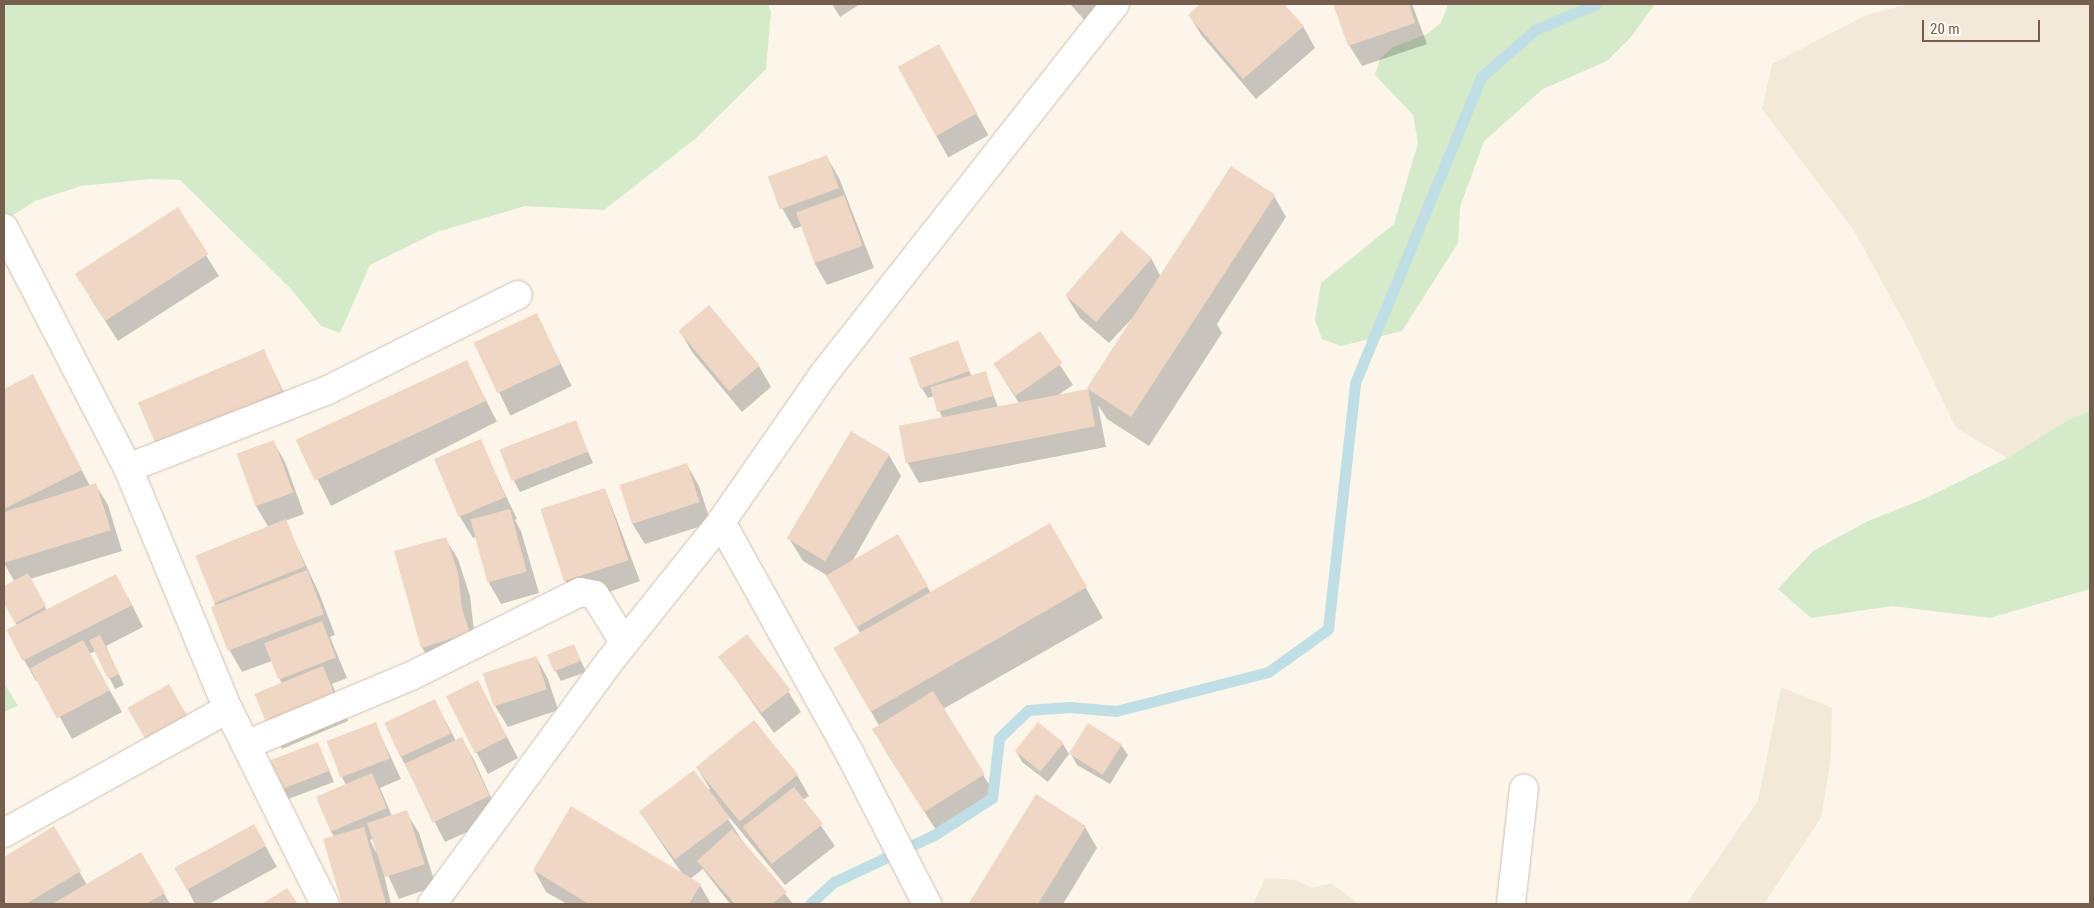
<!DOCTYPE html>
<style>
body{margin:0}
#map{position:relative;width:2094px;height:908px;overflow:hidden;background:#fcf6ea;font-family:"Roboto Condensed",sans-serif}
div>[style]{position:absolute}
.residential>*{inset:0;background:#f3e9d9}
.green>*{inset:0;background:#d4eac8}
.shadow>*{inset:0;background:#0003;transform-origin:0 0}
.stream>*{height:11px;margin:-5.5px;padding:0 5.5px;transform-origin:5.5px;border-radius:5.5px;background:#bfdee5}
.building>*{inset:0;background:#f0d7c3;transform-origin:0 0}
.roads{filter:drop-shadow(0 0 1px #cebfb0) drop-shadow(0 0 1px #cebfb0)}
.minor>*{height:28px;margin:-14px;padding:0 14px;transform-origin:14px;border-radius:14px;background:#fff}
span{translate:-50% -50%;white-space:nowrap;text-align:center;line-height:1.15;-webkit-text-stroke:4px #fefaf1;paint-order:stroke}
.frame{position:absolute;inset:0;border:5px solid #765e4e;pointer-events:none}
.scale{position:absolute;left:1922px;top:20px;width:118px;height:22px;box-sizing:border-box;border:2px solid #765e4e;border-top:0;padding-left:6px;font-size:15px;line-height:18px;white-space:nowrap;color:#765e4e;-webkit-text-stroke:4px #fefaf1;paint-order:stroke}
</style>
<div id="map">
<div class="residential">
<i style="clip-path:polygon(1909px 4px,2090px 4px,2090px 411px,2068px 420px,2007px 458px,1956px 428px,1910px 333px,1853px 229px,1762px 109px,1772px 64px,1866px 15px)"></i>
<i style="clip-path:polygon(1781px 687px,1832px 708px,1831px 759px,1821px 818px,1764px 904px,1686px 904px,1758px 801px)"></i>
<i style="clip-path:polygon(1265px 878px,1296px 880px,1312px 888px,1331px 883px,1359px 904px,1253px 904px)"></i>
</div>
<div class="green">
<i style="clip-path:polygon(4px 4px,768px 4px,771px 12px,766px 69px,695px 139px,604px 210px,525px 206px,437px 232px,370px 265px,340px 333px,321px 326px,292px 290px,180px 180px,150px 179px,81px 186px,35px 201px,4px 221px)"></i>
<i style="clip-path:polygon(1448px 4px,1655px 4px,1631px 37px,1607px 61px,1543px 89px,1484px 141px,1460px 207px,1458px 243px,1402px 331px,1341px 346px,1322px 339px,1315px 320px,1321px 283px,1394px 224px,1418px 143px,1413px 115px,1375px 75px,1380px 59px,1393px 47px,1427px 34px,1441px 23px)"></i>
<i style="clip-path:polygon(2090px 411px,2090px 589px,1990px 618px,1892px 606px,1811px 618px,1778px 589px,1813px 551px,1868px 521px,1926px 498px,2007px 458px,2068px 420px)"></i>
<i style="clip-path:polygon(4px 683px,18px 706px,4px 712px)"></i>
</div>
<div class="shadow">
<i style="clip-path:polygon(832px 4px,860px 4px,840px 17px)"></i>
<i style="clip-path:polygon(1070px 4px,1114px 4px,1090px 26px)"></i>
<i style="clip-path:polygon(1202px 4px,1283px 4px,1303px 26px,1315px 48px,1256px 99px,1202px 36px,1189px 15px)"></i>
<i style="clip-path:polygon(1335px 4px,1412px 4px,1427px 44px,1362px 66px,1349px 45px)"></i>
<i style="left:939px;top:46px;width:102px;height:46px;rotate:61deg"></i>
<i style="clip-path:polygon(827px 157px,839px 178px,874px 268px,827px 285px,815px 264px,802px 226px,794px 229px,782px 208px)"></i>
<i style="clip-path:polygon(1274px 196px,1286px 217px,1217px 324px,1222px 333px,1149px 446px,1107px 419px,1098px 405px,1106px 447px,919px 483px,907px 462px,942px 417px,934px 396px,928px 398px,921px 387px,957px 341px,972px 377px,985px 373px,998px 407px,1019px 403px,994px 364px,1039px 333px,1073px 385px,1058px 395px,1088px 390px,1141px 309px,1109px 343px,1080px 318px,1067px 297px,1151px 258px,1161px 277px)"></i>
<i style="clip-path:polygon(177px 209px,219px 276px,118px 341px,89px 296px)"></i>
<i style="clip-path:polygon(709px 306px,759px 366px,771px 387px,742px 412px,692px 352px,680px 331px)"></i>
<i style="left:537px;top:315px;width:79px;height:68px;rotate:64deg"></i>
<i style="clip-path:polygon(264px 351px,293px 412px,171px 466px,159px 445px)"></i>
<i style="left:466px;top:361px;width:68px;height:186px;rotate:63deg"></i>
<i style="clip-path:polygon(33px 376px,90px 486px,95px 484px,108px 505px,122px 551px,30px 579px,47px 611px,128px 597px,143px 627px,106px 646px,124px 685px,115px 689px,96px 651px,89px 654px,122px 712px,72px 739px,39px 680px,36px 681px,24px 660px,17px 626px,4px 601px,4px 587px,14px 581px,4px 563px,4px 390px)"></i>
<i style="clip-path:polygon(575px 422px,593px 463px,520px 492px,514px 481px)"></i>
<i style="clip-path:polygon(273px 441px,285px 462px,304px 514px,285px 521px,319px 593px,335px 635px,330px 637px,347px 678px,332px 684px,348px 721px,282px 749px,270px 728px,282px 684px,272px 661px,242px 672px,230px 651px,214px 602px,269px 528px,256px 506px,238px 454px)"></i>
<i style="clip-path:polygon(480px 441px,517px 519px,515px 520px,521px 531px,539px 593px,501px 604px,489px 583px,476px 537px,473px 538px,460px 517px,436px 460px)"></i>
<i style="clip-path:polygon(889px 455px,901px 476px,852px 562px,897px 536px,931px 593px,1050px 525px,1103px 618px,943px 709px,996px 796px,938px 833px,886px 752px,880px 727px,834px 648px,860px 633px,828px 576px,803px 561px,790px 540px)"></i>
<i style="clip-path:polygon(687px 465px,699px 486px,711px 523px,645px 544px,632px 523px,620px 485px)"></i>
<i style="clip-path:polygon(605px 489px,640px 581px,578px 603px,566px 582px,547px 526px)"></i>
<i style="clip-path:polygon(445px 538px,458px 559px,470px 596px,474px 631px,428px 658px,422px 647px)"></i>
<i style="clip-path:polygon(574px 645px,586px 672px,561px 681px,555px 670px)"></i>
<i style="clip-path:polygon(536px 657px,548px 679px,558px 710px,508px 727px,495px 706px,485px 674px)"></i>
<i style="clip-path:polygon(720px 657px,788px 691px,801px 712px,774px 733px)"></i>
<i style="clip-path:polygon(447px 697px,489px 703px,518px 758px,488px 774px)"></i>
<i style="clip-path:polygon(435px 701px,456px 741px,462px 739px,474px 760px,500px 817px,445px 842px,400px 755px)"></i>
<i style="clip-path:polygon(evenodd,375px 723px,401px 779px,380px 788px,392px 816px,406px 812px,419px 833px,436px 886px,399px 899px,380px 858px,391px 904px,343px 904px,324px 840px,334px 837px,330px 830px,346px 785px,342px 777px,375px 723px,373px 839px,377px 851px,376px 852px,370px 840px,373px 839px)"></i>
<i style="clip-path:polygon(1038px 724px,1063px 744px,1069px 754px,1048px 782px,1022px 762px,1016px 751px)"></i>
<i style="clip-path:polygon(318px 743px,334px 782px,288px 799px,282px 789px)"></i>
<i style="clip-path:polygon(1121px 745px,1128px 755px,1110px 784px,1077px 765px,1071px 754px)"></i>
<i style="clip-path:polygon(697px 768px,797px 775px,809px 796px,803px 800px,835px 846px,785px 885px,715px 800px,742px 840px,793px 904px,730px 904px,703px 869px,690px 879px,700px 885px,711px 904px,567px 904px,546px 892px,534px 870px,683px 875px,640px 812px,710px 789px)"></i>
<i style="clip-path:polygon(254px 825px,277px 867px,209px 904px,195px 904px,176px 867px)"></i>
<i style="clip-path:polygon(1085px 827px,1097px 848px,1063px 904px,972px 904px)"></i>
<i style="clip-path:polygon(54px 828px,87px 885px,141px 854px,170px 904px,4px 904px,4px 859px)"></i>
</div>
<div class="stream">
<i style="left:810px;top:904px;width:33px;rotate:-43deg"></i>
<i style="left:834px;top:882px;width:110px;rotate:-25.2deg"></i>
<i style="left:934px;top:835px;width:69px;rotate:-32.5deg"></i>
<i style="left:992px;top:798px;width:60px;rotate:-83.3deg"></i>
<i style="left:999px;top:738px;width:40px;rotate:-44deg"></i>
<i style="left:1028px;top:710px;width:42px;rotate:-4.1deg"></i>
<i style="left:1070px;top:707px;width:46px;rotate:5deg"></i>
<i style="left:1116px;top:711px;width:157px;rotate:-14.4deg"></i>
<i style="left:1268px;top:672px;width:74px;rotate:-35.6deg"></i>
<i style="left:1328px;top:629px;width:247px;rotate:-83.7deg"></i>
<i style="left:1355px;top:383px;width:331px;rotate:-67.6deg"></i>
<i style="left:1481px;top:77px;width:72px;rotate:-41deg"></i>
<i style="left:1535px;top:30px;width:66px;rotate:-23.1deg"></i>
</div>
<div class="building">
<i style="clip-path:polygon(1200px 4px,1284px 4px,1304px 26px,1243px 79px,1188px 15px)"></i>
<i style="clip-path:polygon(1333px 4px,1409px 4px,1415px 23px,1348px 46px)"></i>
<i style="left:939px;top:44px;width:79px;height:47px;rotate:61deg"></i>
<i style="left:827px;top:155px;width:35px;height:63px;rotate:70deg"></i>
<i style="left:1231px;top:166px;width:53px;height:265px;rotate:33deg"></i>
<i style="left:844px;top:195px;width:54px;height:51px;rotate:70deg"></i>
<i style="left:178px;top:207px;width:56px;height:123px;rotate:57deg"></i>
<i style="left:1121px;top:231px;width:41px;height:85px;rotate:41deg"></i>
<i style="left:709px;top:305px;width:79px;height:40px;rotate:50deg"></i>
<i style="left:537px;top:313px;width:56px;height:70px;rotate:65deg"></i>
<i style="left:1040px;top:331px;width:39px;height:57px;rotate:55deg"></i>
<i style="left:958px;top:340px;width:33px;height:52px;rotate:70deg"></i>
<i style="left:264px;top:349px;width:46px;height:137px;rotate:67deg"></i>
<i style="left:467px;top:360px;width:45px;height:189px;rotate:65deg"></i>
<i style="left:986px;top:371px;width:26px;height:58px;rotate:74deg"></i>
<i style="clip-path:polygon(33px 374px,82px 470px,4px 509px,4px 389px)"></i>
<i style="left:1088px;top:389px;width:38px;height:193px;rotate:79deg"></i>
<i style="left:576px;top:420px;width:34px;height:82px;rotate:69deg"></i>
<i style="left:851px;top:431px;width:45px;height:125px;rotate:31deg"></i>
<i style="left:481px;top:439px;width:63px;height:51px;rotate:67deg"></i>
<i style="left:274px;top:440px;width:56px;height:40px;rotate:70deg"></i>
<i style="left:687px;top:463px;width:41px;height:71px;rotate:72deg"></i>
<i style="clip-path:polygon(96px 483px,111px 530px,4px 563px,4px 512px)"></i>
<i style="left:605px;top:488px;width:76px;height:68px;rotate:72deg"></i>
<i style="left:510px;top:509px;width:65px;height:41px;rotate:75deg"></i>
<i style="left:286px;top:519px;width:51px;height:98px;rotate:68deg"></i>
<i style="left:1050px;top:523px;width:74px;height:250px;rotate:60deg"></i>
<i style="left:898px;top:534px;width:60px;height:83px;rotate:60deg"></i>
<i style="clip-path:polygon(446px 537px,458px 573px,462px 609px,470px 633px,421px 648px,394px 551px)"></i>
<i style="left:307px;top:570px;width:47px;height:103px;rotate:69deg"></i>
<i style="clip-path:polygon(28px 573px,46px 606px,15px 623px,4px 604px,4px 586px)"></i>
<i style="left:116px;top:574px;width:35px;height:123px;rotate:63deg"></i>
<i style="left:322px;top:621px;width:39px;height:62px;rotate:69deg"></i>
<i style="left:747px;top:634px;width:71px;height:37px;rotate:52deg"></i>
<i style="left:100px;top:635px;width:43px;height:12px;rotate:64deg"></i>
<i style="left:83px;top:640px;width:57px;height:60px;rotate:62deg"></i>
<i style="left:574px;top:644px;width:18px;height:29px;rotate:68deg"></i>
<i style="left:536px;top:656px;width:35px;height:56px;rotate:72deg"></i>
<i style="left:323px;top:666px;width:37px;height:74px;rotate:68deg"></i>
<i style="left:478px;top:680px;width:64px;height:36px;rotate:63deg"></i>
<i style="left:169px;top:684px;width:44px;height:48px;rotate:60deg"></i>
<i style="left:933px;top:691px;width:98px;height:72px;rotate:58deg"></i>
<i style="left:435px;top:699px;width:38px;height:56px;rotate:65deg"></i>
<i style="left:754px;top:720px;width:70px;height:75px;rotate:51deg"></i>
<i style="left:376px;top:722px;width:39px;height:53px;rotate:69deg"></i>
<i style="left:1038px;top:722px;width:33px;height:37px;rotate:39deg"></i>
<i style="left:1088px;top:723px;width:40px;height:36px;rotate:32deg"></i>
<i style="left:462px;top:737px;width:65px;height:63px;rotate:65deg"></i>
<i style="left:318px;top:742px;width:31px;height:51px;rotate:69deg"></i>
<i style="left:694px;top:770px;width:60px;height:69px;rotate:53deg"></i>
<i style="left:372px;top:773px;width:38px;height:61px;rotate:67deg"></i>
<i style="left:794px;top:787px;width:47px;height:65px;rotate:52deg"></i>
<i style="clip-path:polygon(1036px 794px,1086px 826px,1038px 904px,971px 904px,969px 903px)"></i>
<i style="clip-path:polygon(571px 806px,701px 884px,689px 904px,589px 904px,533px 870px)"></i>
<i style="left:407px;top:810px;width:57px;height:42px;rotate:72deg"></i>
<i style="left:254px;top:824px;width:25px;height:91px;rotate:61deg"></i>
<i style="clip-path:polygon(54px 826px,81px 871px,26px 904px,4px 904px,4px 857px)"></i>
<i style="clip-path:polygon(364px 827px,386px 904px,342px 904px,323px 839px)"></i>
<i style="clip-path:polygon(732px 829px,787px 892px,772px 904px,735px 904px,697px 861px)"></i>
<i style="clip-path:polygon(141px 852px,165px 893px,146px 904px,52px 904px)"></i>
<i style="clip-path:polygon(287px 888px,298px 904px,262px 904px)"></i>
</div>
<div class="roads">
<div class="minor">
<i style="left:4px;top:228px;width:270px;rotate:62.7deg"></i>
<i style="left:128px;top:468px;width:261px;rotate:67.5deg"></i>
<i style="left:228px;top:709px;width:218px;rotate:63.6deg"></i>
<i style="left:128px;top:468px;width:215px;rotate:-21.3deg"></i>
<i style="left:328px;top:390px;width:212px;rotate:-26.6deg"></i>
<i style="left:721px;top:522px;width:265px;rotate:60.9deg"></i>
<i style="left:850px;top:754px;width:169px;rotate:62.8deg"></i>
<i style="left:246px;top:745px;width:179px;rotate:-22.7deg"></i>
<i style="left:411px;top:676px;width:189px;rotate:-26.4deg"></i>
<i style="left:580px;top:592px;width:15px;rotate:11deg"></i>
<i style="left:595px;top:595px;width:55px;rotate:58.3deg"></i>
<i style="left:4px;top:833px;width:256px;rotate:-29deg"></i>
<i style="left:432px;top:904px;width:300px;rotate:-53.8deg"></i>
<i style="left:609px;top:662px;width:179px;rotate:-51.3deg"></i>
<i style="left:721px;top:522px;width:179px;rotate:-55.2deg"></i>
<i style="left:823px;top:375px;width:472px;rotate:-51.8deg"></i>
<i style="left:1511px;top:904px;width:116px;rotate:-83.6deg"></i>
</div>
</div>
<div class="frame"></div>
<div class="scale">20 m</div>
</div>
